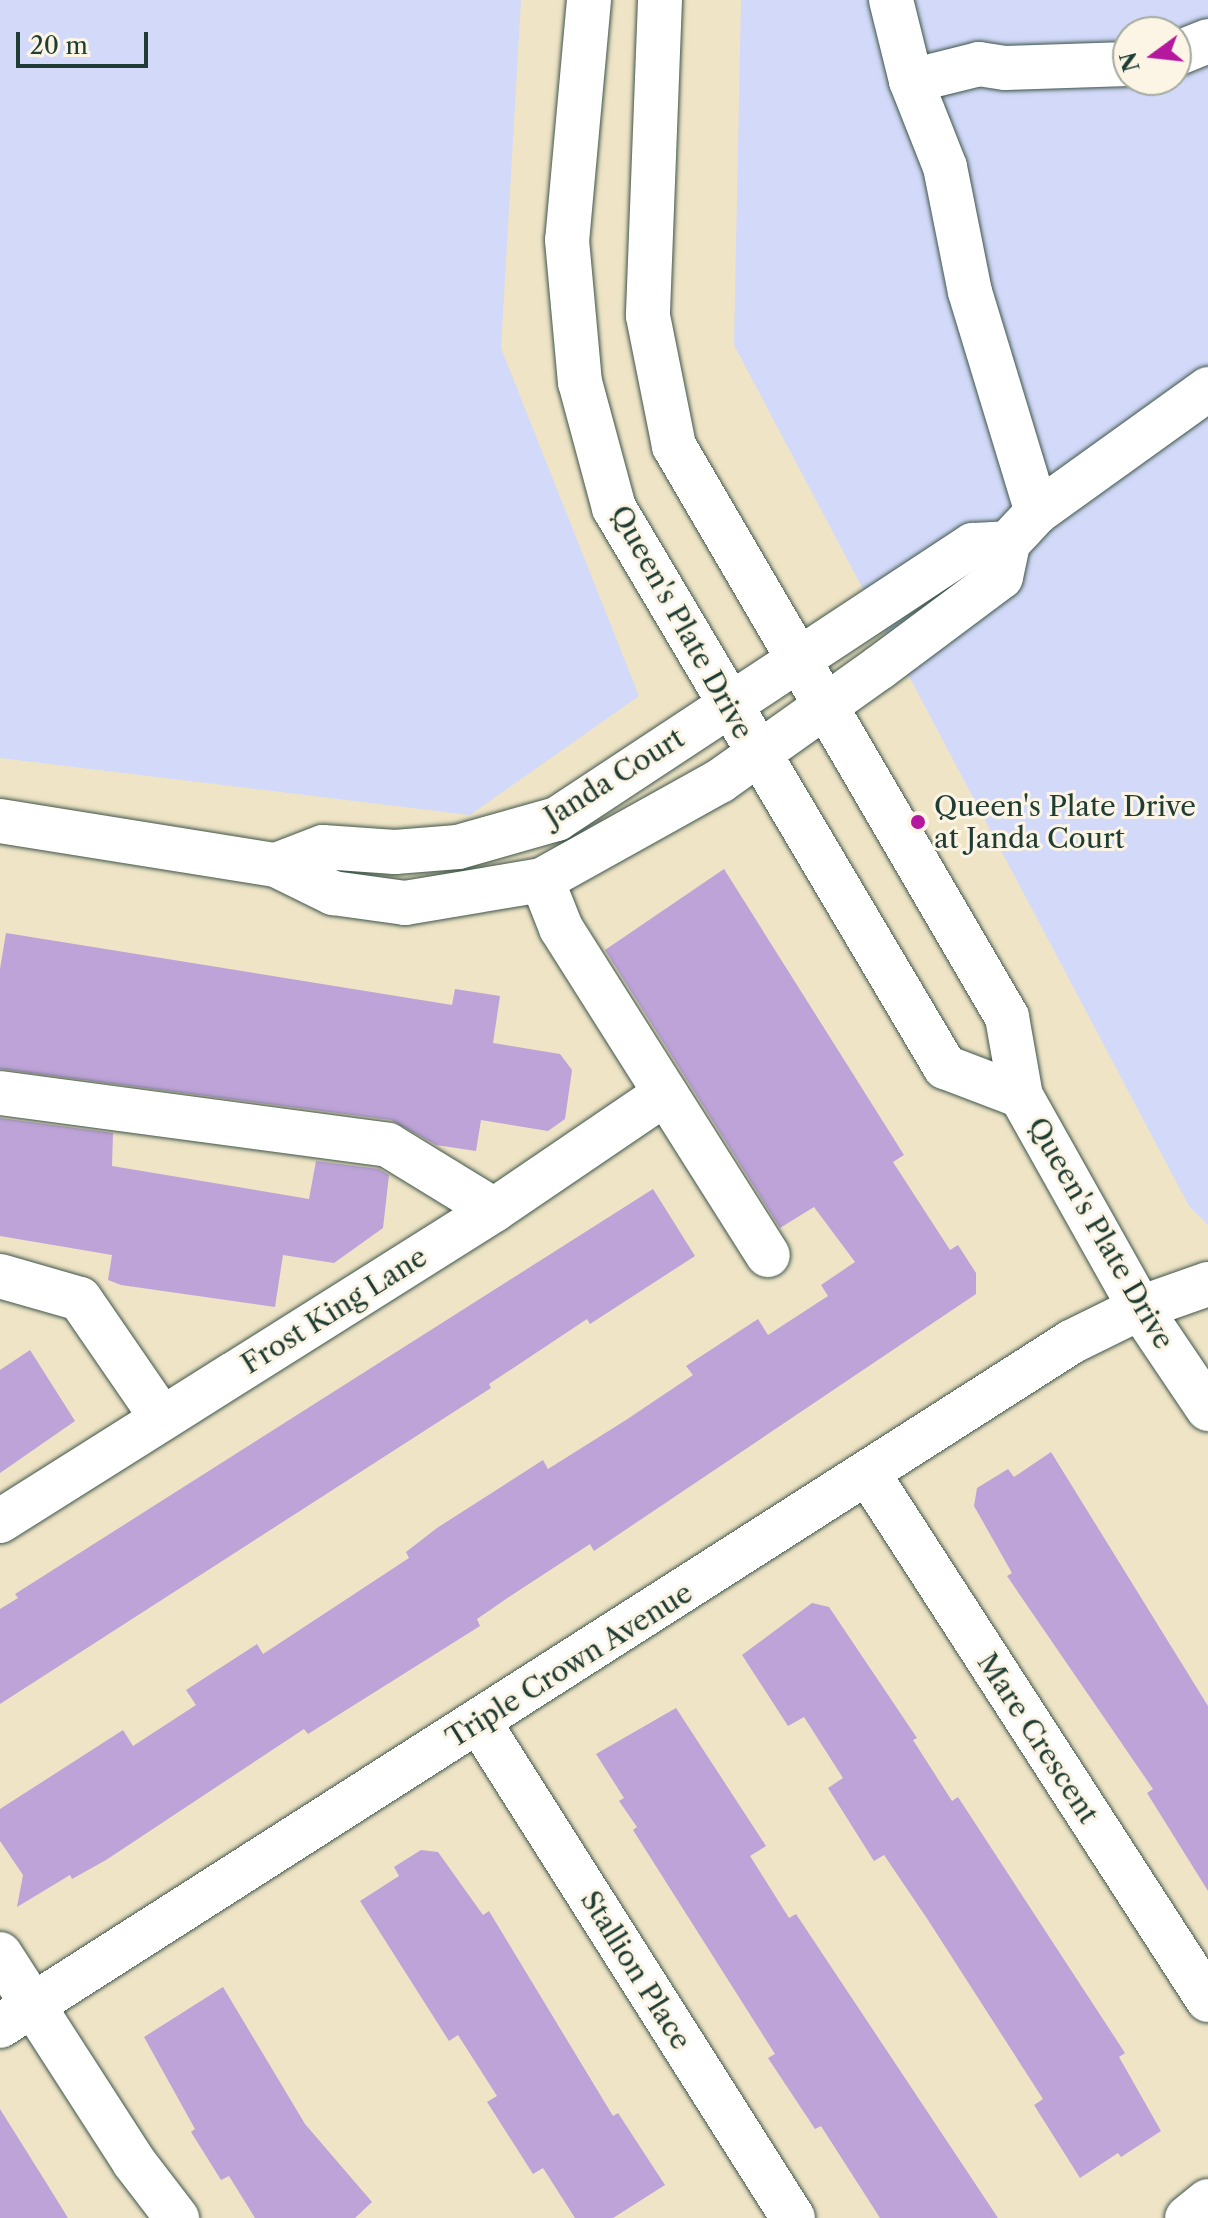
<!DOCTYPE html>
<style>
body{margin:0}
#map{position:relative;width:1208px;height:2218px;overflow:hidden;background:#efe4c6;font-family:"Libre Caslon Text",serif}
div>[style]{position:absolute}
.built>*{inset:0;background:#d2d9f9}
.building>*{inset:0;background:#bda3d7}
.roads{filter:drop-shadow(0 0 2px #3e564a) drop-shadow(0 0 2px #3e564a)}
.minor>*{height:44px;margin:-22px;padding:0 22px;transform-origin:22px;border-radius:22px;background:#fff}
.dots>*{width:22px;height:22px;translate:-50% -50%;box-sizing:border-box;border:4px solid #fcf5e5;border-radius:50%}
span{translate:-50% -50%;white-space:nowrap;text-align:center;line-height:1.15;-webkit-text-stroke:6px #fcf5e5;paint-order:stroke}
.street-label{font-size:28px;color:#1f3d34}
.poi-label{font-size:28px;color:#1f3d34}
.left{translate:0 -50%;text-align:left}
.north{position:absolute;left:1112px;top:16px;width:80px;height:80px;box-sizing:border-box;background:#fcf5e5;border:2px solid #a4ab9e;border-radius:50%;rotate:255deg;font-size:22px;font-weight:700;line-height:32px;text-align:center;color:#1f3d34}
.north::after{content:'';display:block;margin:auto;width:28px;height:36px;background:#b5179e;clip-path:polygon(50% 0,100% 100%,50% 72%,0 100%)}
.scale{position:absolute;left:16px;top:32px;width:132px;height:36px;box-sizing:border-box;border:4px solid #1f3d34;border-top:0;padding-left:10px;font-size:24px;line-height:28px;white-space:nowrap;color:#1f3d34;-webkit-text-stroke:6px #fcf5e5;paint-order:stroke}
</style>
<div id="map">
<div class="built">
<i style="clip-path:polygon(0 0,521px 0,501px 348px,639px 696px,470px 815px,0 758px)"></i>
<i style="clip-path:polygon(evenodd,741px 0,1208px 0,1208px 1225px,1189px 1206px,734px 345px,741px 0,1128px 32px,1176px 32px,1176px 80px,1128px 80px,1128px 32px)"></i>
</div>
<div class="building">
<i style="clip-path:polygon(724px 869px,904px 1155px,893px 1162px,950px 1250px,958px 1245px,976px 1273px,976px 1294px,594px 1551px,590px 1544px,512px 1595px,477px 1619px,480px 1626px,308px 1734px,304px 1729px,106px 1860px,72px 1879px,70px 1875px,17px 1907px,23px 1875px,0 1841px,0 1809px,123px 1730px,133px 1746px,196px 1705px,186px 1690px,257px 1644px,263px 1654px,409px 1558px,406px 1552px,437px 1528px,543px 1460px,548px 1469px,626px 1420px,693px 1375px,686px 1366px,758px 1319px,768px 1335px,828px 1296px,821px 1285px,855px 1262px,814px 1207px,780px 1228px,605px 950px)"></i>
<i style="clip-path:polygon(6px 933px,452px 1005px,455px 989px,500px 996px,493px 1043px,560px 1054px,572px 1070px,565px 1119px,548px 1131px,481px 1120px,476px 1151px,436px 1145px,391px 1120px,0 1069px,0 969px)"></i>
<i style="clip-path:polygon(0 1118px,113px 1133px,112px 1166px,309px 1199px,316px 1161px,379px 1169px,389px 1175px,383px 1228px,334px 1263px,283px 1255px,275px 1307px,121px 1285px,108px 1280px,112px 1255px,0 1236px)"></i>
<i style="clip-path:polygon(653px 1189px,695px 1256px,590px 1324px,587px 1319px,489px 1384px,491px 1388px,0 1704px,0 1609px,18px 1598px,15px 1594px)"></i>
<i style="clip-path:polygon(30px 1350px,75px 1421px,0 1473px,0 1370px)"></i>
<i style="clip-path:polygon(1051px 1452px,1208px 1706px,1208px 1891px,1147px 1793px,1153px 1789px,1007px 1576px,1012px 1573px,974px 1506px,977px 1488px,1008px 1469px,1014px 1477px)"></i>
<i style="clip-path:polygon(812px 1603px,829px 1607px,917px 1738px,913px 1740px,952px 1801px,958px 1797px,1125px 2053px,1119px 2057px,1161px 2131px,1121px 2157px,1118px 2153px,1080px 2178px,1034px 2105px,1043px 2099px,928px 1920px,884px 1855px,874px 1861px,828px 1788px,843px 1778px,804px 1717px,788px 1726px,742px 1655px)"></i>
<i style="clip-path:polygon(676px 1708px,766px 1846px,750px 1856px,789px 1918px,796px 1914px,998px 2218px,880px 2218px,821px 2126px,815px 2129px,768px 2058px,775px 2054px,633px 1830px,637px 1827px,619px 1801px,624px 1798px,596px 1754px)"></i>
<i style="clip-path:polygon(421px 1850px,438px 1852px,483px 1915px,489px 1911px,613px 2116px,618px 2113px,665px 2185px,613px 2218px,575px 2218px,543px 2168px,533px 2174px,487px 2102px,497px 2096px,458px 2035px,449px 2041px,360px 1901px,399px 1876px,394px 1867px)"></i>
<i style="clip-path:polygon(223px 1987px,305px 2124px,372px 2202px,355px 2218px,255px 2218px,229px 2176px,221px 2180px,191px 2132px,195px 2129px,144px 2037px)"></i>
<i style="clip-path:polygon(0 2109px,47px 2184px,68px 2218px,0 2218px)"></i>
</div>
<div class="roads">
<div class="minor">
<i style="left:589px;top:0;width:241px;rotate:95.2deg"></i>
<i style="left:567px;top:240px;width:143px;rotate:84.8deg"></i>
<i style="left:580px;top:382px;width:131px;rotate:74.9deg"></i>
<i style="left:614px;top:508px;width:650px;rotate:59.37deg"></i>
<i style="left:945px;top:1067px;width:81px;rotate:20.9deg"></i>
<i style="left:660px;top:0;width:316px;rotate:92.2deg"></i>
<i style="left:648px;top:316px;width:133px;rotate:78.7deg"></i>
<i style="left:674px;top:446px;width:661px;rotate:59.75deg"></i>
<i style="left:1007px;top:1017px;width:80px;rotate:80deg"></i>
<i style="left:1021px;top:1096px;width:243px;rotate:60.7deg"></i>
<i style="left:1140px;top:1308px;width:122px;rotate:56deg"></i>
<i style="left:891px;top:0;width:83px;rotate:76.1deg"></i>
<i style="left:911px;top:81px;width:92px;rotate:68.4deg"></i>
<i style="left:945px;top:167px;width:127px;rotate:78.7deg"></i>
<i style="left:970px;top:292px;width:230px;rotate:73.1deg"></i>
<i style="left:1176px;top:54px;width:35px;rotate:-22deg"></i>
<i style="left:911px;top:81px;width:70px;rotate:-14deg"></i>
<i style="left:979px;top:64px;width:26px;rotate:9deg"></i>
<i style="left:1005px;top:68px;width:123px;rotate:-1.9deg"></i>
<i style="left:0;top:821px;width:279px;rotate:9.1deg"></i>
<i style="left:276px;top:865px;width:64px;rotate:26.2deg"></i>
<i style="left:333px;top:893px;width:73px;rotate:7.9deg"></i>
<i style="left:405px;top:903px;width:139px;rotate:-9.5deg"></i>
<i style="left:542px;top:880px;width:204px;rotate:-29.1deg"></i>
<i style="left:720px;top:781px;width:195px;rotate:-35.4deg"></i>
<i style="left:879px;top:668px;width:152px;rotate:-36.7deg"></i>
<i style="left:1001px;top:577px;width:35px;rotate:-78deg"></i>
<i style="left:1008px;top:543px;width:42px;rotate:-46.9deg"></i>
<i style="left:1037px;top:512px;width:211px;rotate:-35.7deg"></i>
<i style="left:276px;top:865px;width:50px;rotate:-21deg"></i>
<i style="left:323px;top:847px;width:72px;rotate:4deg"></i>
<i style="left:395px;top:852px;width:63px;rotate:-4.5deg"></i>
<i style="left:458px;top:847px;width:103px;rotate:-15.8deg"></i>
<i style="left:557px;top:819px;width:498px;rotate:-33.4deg"></i>
<i style="left:973px;top:545px;width:35px;rotate:-3deg"></i>
<i style="left:542px;top:880px;width:52px;rotate:68.4deg"></i>
<i style="left:561px;top:928px;width:387px;rotate:57.7deg"></i>
<i style="left:0;top:1093px;width:391px;rotate:7.6deg"></i>
<i style="left:388px;top:1145px;width:124px;rotate:31.5deg"></i>
<i style="left:0;top:1276px;width:83px;rotate:16deg"></i>
<i style="left:80px;top:1299px;width:143px;rotate:55.5deg"></i>
<i style="left:869px;top:1475px;width:625px;rotate:57.15deg"></i>
<i style="left:0;top:1521px;width:584px;rotate:-32.19deg"></i>
<i style="left:494px;top:1210px;width:207px;rotate:-34.2deg"></i>
<i style="left:479px;top:1722px;width:587px;rotate:57.66deg"></i>
<i style="left:0;top:1954px;width:247px;rotate:57.2deg"></i>
<i style="left:134px;top:2162px;width:71px;rotate:52.5deg"></i>
<i style="left:0;top:2026px;width:1271px;rotate:-32.56deg"></i>
<i style="left:1071px;top:1342px;width:77px;rotate:-26.2deg"></i>
<i style="left:1140px;top:1308px;width:72px;rotate:-19.4deg"></i>
<i style="left:1187px;top:2218px;width:27px;rotate:-39deg"></i>
</div>
</div>
<div class="dots">
<i style="left:918px;top:822px;background:#b5179e"></i>
</div>
<div class="street-label">
<span style="left:682px;top:622px;rotate:61deg">Queen's Plate Drive</span>
<span style="left:614px;top:777px;rotate:-32deg">Janda Court</span>
<span style="left:1101px;top:1233px;rotate:60deg">Queen's Plate Drive</span>
<span style="left:334px;top:1310px;rotate:-32deg">Frost King Lane</span>
<span style="left:569px;top:1665px;rotate:-32deg">Triple Crown Avenue</span>
<span style="left:1038px;top:1738px;rotate:57deg">Mare Crescent</span>
<span style="left:636px;top:1970px;rotate:58deg">Stallion Place</span>
</div>
<div class="poi-label">
<span class="left" style="left:934px;top:822px">Queen's Plate Drive<br>at Janda Court</span>
</div>
<div class="north">N</div>
<div class="scale">20 m</div>
</div>
